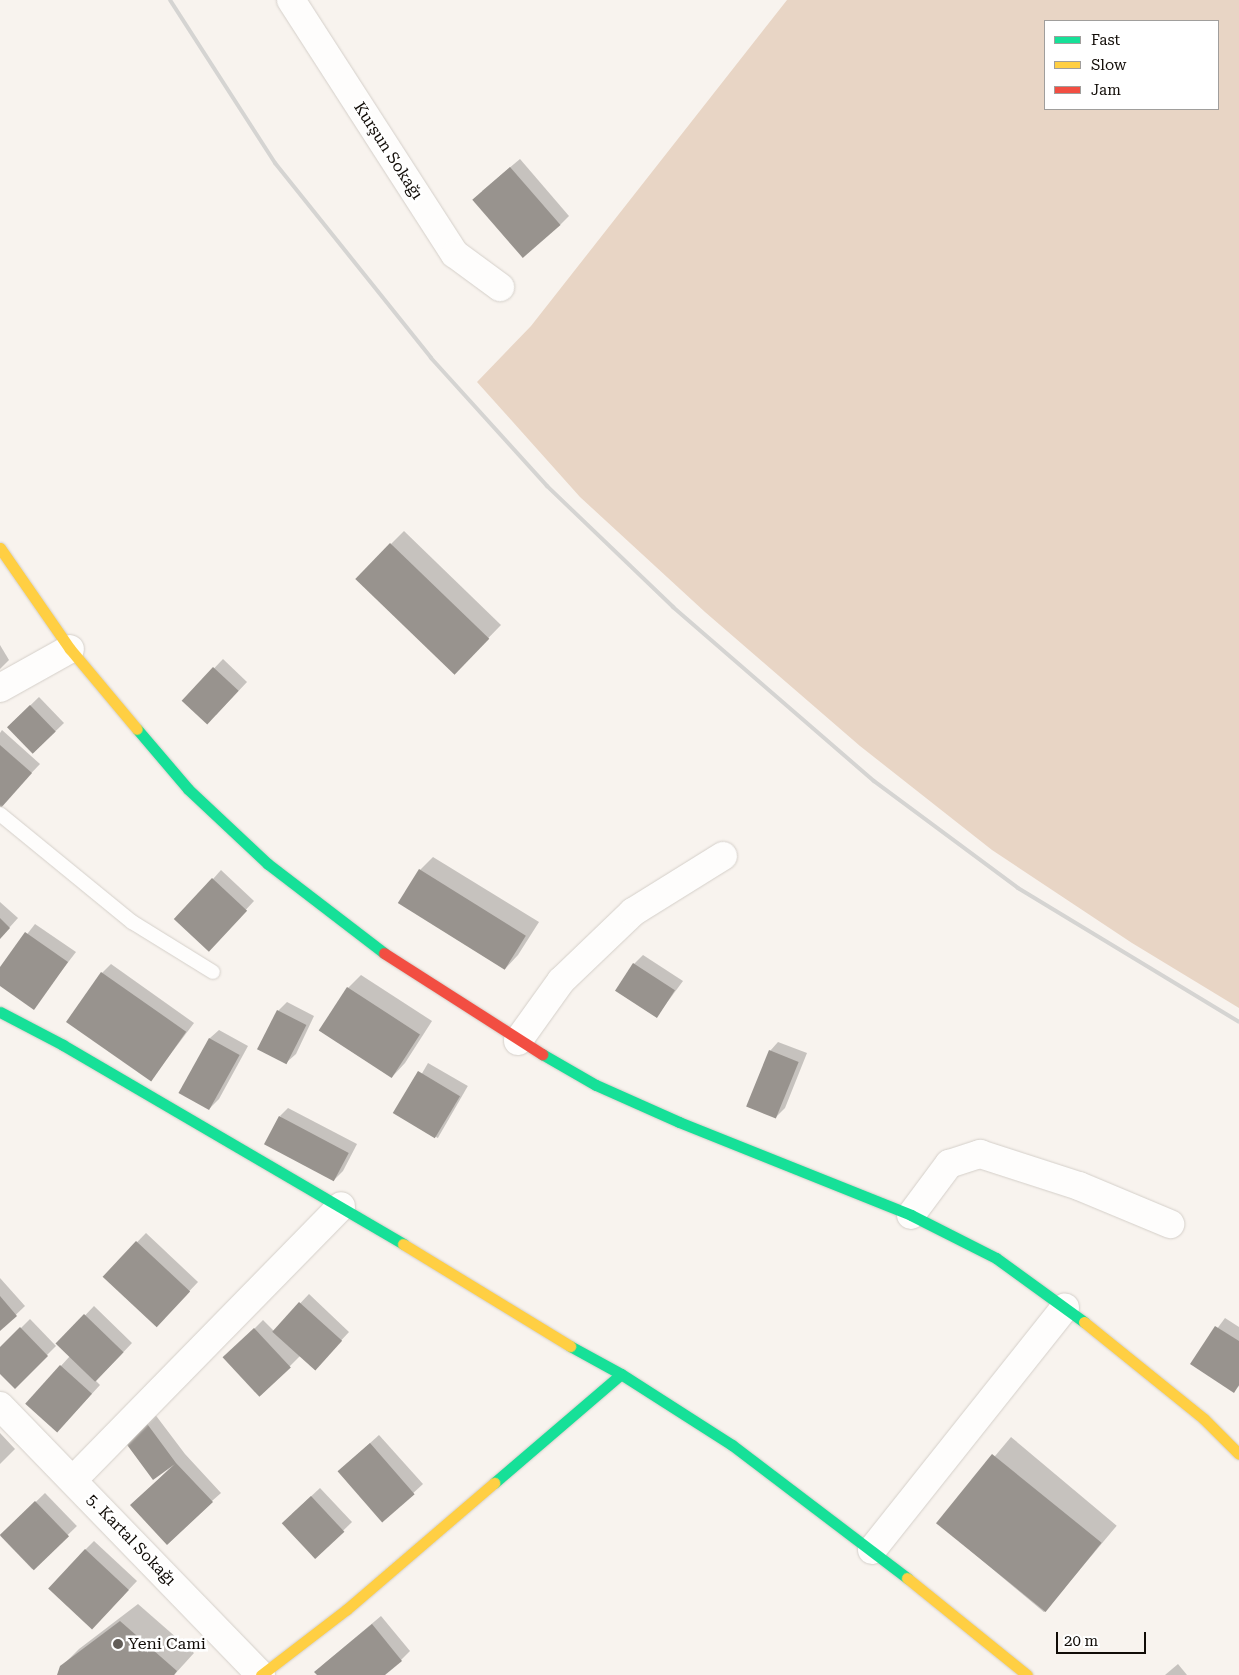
<!DOCTYPE html>
<meta charset="utf-8">
<style>
body{margin:0}
#map{position:relative;width:1239px;height:1675px;overflow:hidden;background:#f8f3ee;font-family:"Roboto Serif",serif}
div>[style]{position:absolute}
.green>*{inset:0;background:#e8d5c5}
.shadow>*{inset:0;background:#0003;transform-origin:0 0}
.building>*{inset:0;background:#98938e;transform-origin:0 0}
.roads{filter:drop-shadow(0 0 1px #d4cfc9) drop-shadow(0 0 1px #d4cfc9)}
.lane>*{height:14px;margin:-7px;padding:0 7px;transform-origin:7px;border-radius:7px;background:#fefdfc}
.street>*{height:28px;margin:-14px;padding:0 14px;transform-origin:14px;border-radius:14px;background:#fefdfc}
.fast>*{height:11px;margin:-5.5px;padding:0 5.5px;transform-origin:5.5px;border-radius:5.5px;background:#16e098}
.slow>*{height:11px;margin:-5.5px;padding:0 5.5px;transform-origin:5.5px;border-radius:5.5px;background:#ffcf43}
.jam>*{height:11px;margin:-5.5px;padding:0 5.5px;transform-origin:5.5px;border-radius:5.5px;background:#f24e42}
.rail>*{height:4px;margin:-2px;padding:0 2px;transform-origin:2px;border-radius:2px;background:#d5d4d2}
.dots>*{width:14px;height:14px;translate:-50% -50%;box-sizing:border-box;border:2px solid #fff;border-radius:50%}
span{translate:-50% -50%;white-space:nowrap;text-align:center;line-height:1.15;-webkit-text-stroke:5px #fff;paint-order:stroke}
.street-label{font-size:16px;color:#110c07}
.poi-label{font-size:16px;color:#110c07}
.left{translate:0 -50%;text-align:left}
.legend{position:absolute;left:1044px;top:20px;width:175px;height:90px;box-sizing:border-box;background:#fff;border:1px solid #a09e9c;margin:0;padding:6px 9px;list-style:none;font-size:15px;color:#110c07}
.legend li{display:flex;align-items:center;gap:10px;height:25px}
.legend b{width:25px;border:1px solid #a09e9c}
.scale{position:absolute;left:1056px;top:1632px;width:90px;height:22px;box-sizing:border-box;border:2px solid #110c07;border-top:0;padding-left:6px;font-size:15px;line-height:18px;white-space:nowrap;color:#110c07;-webkit-text-stroke:4px #fff;paint-order:stroke}
</style>
<div id="map">
<div class="green">
<i style="clip-path:polygon(evenodd,787px 0,1239px 0,1239px 1008px,1132px 943px,992px 850px,860px 746px,705px 612px,580px 497px,477px 382px,531px 326px,787px 0,1045px 21px,1218px 21px,1218px 109px,1045px 109px,1045px 21px)"></i>
</div>
<div class="shadow">
<i style="clip-path:polygon(520px 159px,569px 216px,560px 225px,482px 191px)"></i>
<i style="clip-path:polygon(404px 531px,501px 625px,467px 660px,391px 544px)"></i>
<i style="clip-path:polygon(0 645px,9px 660px,0 669px)"></i>
<i style="clip-path:polygon(223px 659px,247px 682px,216px 715px,183px 701px)"></i>
<i style="left:39px;top:697px;width:36px;height:42px;rotate:46deg"></i>
<i style="clip-path:polygon(2px 730px,40px 764px,0 806px,0 733px)"></i>
<i style="clip-path:polygon(433px 857px,539px 922px,518px 955px,505px 969px,420px 870px)"></i>
<i style="clip-path:polygon(221px 870px,254px 901px,217px 941px,213px 879px)"></i>
<i style="clip-path:polygon(0 902px,18px 918px,0 938px)"></i>
<i style="clip-path:polygon(35px 924px,76px 952px,33px 1008px,0 985px,0 969px)"></i>
<i style="clip-path:polygon(643px 955px,683px 981px,657px 1016px,634px 964px)"></i>
<i style="clip-path:polygon(111px 964px,194px 1023px,151px 1080px,102px 973px)"></i>
<i style="clip-path:polygon(361px 975px,432px 1021px,405px 1063px,392px 1077px,348px 988px)"></i>
<i style="clip-path:polygon(287px 1002px,314px 1016px,296px 1054px,287px 1062px,278px 1011px)"></i>
<i style="clip-path:polygon(219px 1030px,248px 1046px,219px 1099px,210px 1108px,181px 1092px,210px 1038px)"></i>
<i style="clip-path:polygon(778px 1042px,807px 1053px,785px 1108px,776px 1117px,770px 1051px)"></i>
<i style="left:428px;top:1063px;width:46px;height:60px;rotate:30deg"></i>
<i style="clip-path:polygon(288px 1108px,357px 1144px,343px 1171px,334px 1180px,280px 1116px)"></i>
<i style="clip-path:polygon(146px 1233px,198px 1282px,165px 1317px,104px 1276px)"></i>
<i style="clip-path:polygon(0 1278px,25px 1306px,0 1330px)"></i>
<i style="clip-path:polygon(309px 1294px,349px 1332px,323px 1360px,300px 1356px,261px 1395px,225px 1358px,263px 1320px,274px 1331px)"></i>
<i style="clip-path:polygon(94px 1306px,132px 1343px,96px 1381px,100px 1385px,66px 1422px,27px 1403px,70px 1356px,58px 1344px)"></i>
<i style="clip-path:polygon(1225px 1318px,1239px 1327px,1239px 1386px,1233px 1391px,1191px 1364px)"></i>
<i style="clip-path:polygon(30px 1319px,56px 1346px,15px 1387px,0 1372px,0 1349px)"></i>
<i style="clip-path:polygon(154px 1413px,185px 1454px,221px 1493px,212px 1501px,132px 1505px,173px 1465px,124px 1438px)"></i>
<i style="clip-path:polygon(0 1433px,15px 1449px,0 1464px)"></i>
<i style="clip-path:polygon(379px 1435px,423px 1484px,384px 1520px,348px 1463px)"></i>
<i style="left:1011px;top:1437px;width:138px;height:113px;rotate:40deg"></i>
<i style="clip-path:polygon(320px 1488px,352px 1522px,316px 1557px,292px 1514px)"></i>
<i style="left:45px;top:1493px;width:46px;height:62px;rotate:46deg"></i>
<i style="clip-path:polygon(94px 1541px,137px 1581px,101px 1619px,85px 1550px)"></i>
<i style="clip-path:polygon(138px 1604px,194px 1653px,174px 1675px,58px 1675px,61px 1667px,79px 1649px)"></i>
<i style="clip-path:polygon(381px 1616px,410px 1651px,401px 1660px,383px 1675px,318px 1675px,316px 1672px,325px 1663px)"></i>
<i style="clip-path:polygon(1178px 1664px,1187px 1675px,1165px 1675px)"></i>
</div>
<div class="building">
<i style="left:510px;top:167px;width:77px;height:50px;rotate:49deg"></i>
<i style="left:390px;top:543px;width:138px;height:50px;rotate:44deg"></i>
<i style="left:213px;top:667px;width:35px;height:46px;rotate:43deg"></i>
<i style="left:30px;top:705px;width:37px;height:32px;rotate:46deg"></i>
<i style="clip-path:polygon(0 745px,32px 773px,0 809px)"></i>
<i style="left:419px;top:869px;width:126px;height:40px;rotate:32deg"></i>
<i style="left:212px;top:878px;width:48px;height:56px;rotate:43deg"></i>
<i style="clip-path:polygon(0 918px,10px 928px,0 939px)"></i>
<i style="clip-path:polygon(25px 932px,68px 962px,34px 1010px,0 986px,0 967px)"></i>
<i style="left:633px;top:963px;width:50px;height:33px;rotate:33deg"></i>
<i style="left:101px;top:972px;width:104px;height:61px;rotate:35deg"></i>
<i style="left:347px;top:987px;width:87px;height:52px;rotate:33deg"></i>
<i style="left:277px;top:1010px;width:33px;height:44px;rotate:27deg"></i>
<i style="left:209px;top:1038px;width:35px;height:63px;rotate:29deg"></i>
<i style="left:769px;top:1050px;width:32px;height:61px;rotate:22deg"></i>
<i style="left:418px;top:1071px;width:49px;height:49px;rotate:31deg"></i>
<i style="left:279px;top:1116px;width:79px;height:32px;rotate:28deg"></i>
<i style="left:136px;top:1241px;width:74px;height:49px;rotate:43deg"></i>
<i style="clip-path:polygon(0 1296px,17px 1316px,0 1331px)"></i>
<i style="left:299px;top:1302px;width:58px;height:40px;rotate:42deg"></i>
<i style="left:84px;top:1314px;width:55px;height:41px;rotate:44deg"></i>
<i style="clip-path:polygon(1215px 1326px,1239px 1341px,1239px 1385px,1234px 1393px,1190px 1364px)"></i>
<i style="clip-path:polygon(20px 1327px,48px 1356px,15px 1389px,0 1374px,0 1347px)"></i>
<i style="left:254px;top:1328px;width:54px;height:43px;rotate:47deg"></i>
<i style="left:60px;top:1365px;width:43px;height:52px;rotate:42deg"></i>
<i style="clip-path:polygon(145px 1421px,176px 1463px,213px 1502px,167px 1545px,130px 1505px,175px 1464px,153px 1480px,122px 1438px)"></i>
<i style="left:370px;top:1443px;width:68px;height:43px;rotate:49deg"></i>
<i style="left:992px;top:1454px;width:141px;height:89px;rotate:39deg"></i>
<i style="left:311px;top:1496px;width:49px;height:40px;rotate:47deg"></i>
<i style="left:35px;top:1501px;width:49px;height:49px;rotate:46deg"></i>
<i style="left:85px;top:1549px;width:60px;height:54px;rotate:43deg"></i>
<i style="clip-path:polygon(120px 1621px,177px 1671px,174px 1675px,57px 1675px,60px 1666px)"></i>
<i style="clip-path:polygon(372px 1624px,402px 1661px,385px 1675px,317px 1675px,314px 1672px)"></i>
</div>
<div class="roads">
<div class="lane">
<i style="left:0;top:814px;width:171px;rotate:39.3deg"></i>
<i style="left:132px;top:922px;width:95px;rotate:31.7deg"></i>
</div>
<div class="street">
<i style="left:291px;top:0;width:302px;rotate:57.2deg"></i>
<i style="left:455px;top:254px;width:56px;rotate:36.3deg"></i>
<i style="left:0;top:688px;width:80px;rotate:-29.1deg"></i>
<i style="left:518px;top:1041px;width:74px;rotate:-54.4deg"></i>
<i style="left:561px;top:981px;width:100px;rotate:-43.8deg"></i>
<i style="left:633px;top:912px;width:106px;rotate:-31.9deg"></i>
<i style="left:911px;top:1215px;width:64px;rotate:-53.3deg"></i>
<i style="left:949px;top:1164px;width:33px;rotate:-18deg"></i>
<i style="left:980px;top:1154px;width:104px;rotate:17.9deg"></i>
<i style="left:1079px;top:1186px;width:99px;rotate:22.7deg"></i>
<i style="left:0;top:1406px;width:375px;rotate:45.9deg"></i>
<i style="left:73px;top:1480px;width:383px;rotate:-45.6deg"></i>
<i style="left:872px;top:1550px;width:310px;rotate:-51.5deg"></i>
</div>
<div class="fast">
<i style="left:137px;top:729px;width:79px;rotate:49.6deg"></i>
<i style="left:188px;top:789px;width:110px;rotate:43.2deg"></i>
<i style="left:268px;top:864px;width:146px;rotate:37.5deg"></i>
<i style="left:0;top:1012px;width:71px;rotate:27.6deg"></i>
<i style="left:63px;top:1045px;width:394px;rotate:30.3deg"></i>
<i style="left:542px;top:1054px;width:62px;rotate:29.9deg"></i>
<i style="left:596px;top:1085px;width:91px;rotate:24deg"></i>
<i style="left:679px;top:1122px;width:250px;rotate:21.8deg"></i>
<i style="left:911px;top:1215px;width:95px;rotate:26.8deg"></i>
<i style="left:996px;top:1258px;width:109px;rotate:36deg"></i>
<i style="left:570px;top:1346px;width:58px;rotate:28.8deg"></i>
<i style="left:621px;top:1374px;width:132px;rotate:32.6deg"></i>
<i style="left:732px;top:1445px;width:220px;rotate:37.2deg"></i>
<i style="left:494px;top:1483px;width:167px;rotate:-40.6deg"></i>
</div>
<div class="slow">
<i style="left:0;top:548px;width:123px;rotate:55.3deg"></i>
<i style="left:70px;top:649px;width:104px;rotate:50.1deg"></i>
<i style="left:403px;top:1244px;width:196px;rotate:31.4deg"></i>
<i style="left:1084px;top:1322px;width:154px;rotate:38.9deg"></i>
<i style="left:1204px;top:1419px;width:49px;rotate:45deg"></i>
<i style="left:907px;top:1578px;width:154px;rotate:38.9deg"></i>
<i style="left:261px;top:1675px;width:108px;rotate:-37.5deg"></i>
<i style="left:347px;top:1609px;width:194px;rotate:-40.6deg"></i>
</div>
<div class="jam">
<i style="left:384px;top:953px;width:188px;rotate:32.6deg"></i>
</div>
</div>
<div class="rail">
<i style="left:170px;top:0;width:194px;rotate:57.2deg"></i>
<i style="left:275px;top:163px;width:250px;rotate:51.3deg"></i>
<i style="left:431px;top:358px;width:173px;rotate:47.8deg"></i>
<i style="left:547px;top:486px;width:175px;rotate:43.8deg"></i>
<i style="left:673px;top:607px;width:266px;rotate:40.9deg"></i>
<i style="left:874px;top:781px;width:179px;rotate:36.6deg"></i>
<i style="left:1018px;top:888px;width:258px;rotate:31.2deg"></i>
</div>
<div class="dots">
<i style="left:118px;top:1644px;background:#625d58"></i>
</div>
<div class="street-label">
<span style="left:388px;top:151px;rotate:57deg">Kurşun Sokağı</span>
<span style="left:131px;top:1540px;rotate:46deg">5. Kartal Sokağı</span>
</div>
<div class="poi-label">
<span class="left" style="left:128px;top:1644px">Yeni Cami</span>
</div>
<ul class="legend">
<li><b style="height:6px;background:#16e098"></b>Fast</li>
<li><b style="height:6px;background:#ffcf43"></b>Slow</li>
<li><b style="height:6px;background:#f24e42"></b>Jam</li>
</ul>
<div class="scale">20 m</div>
</div>
